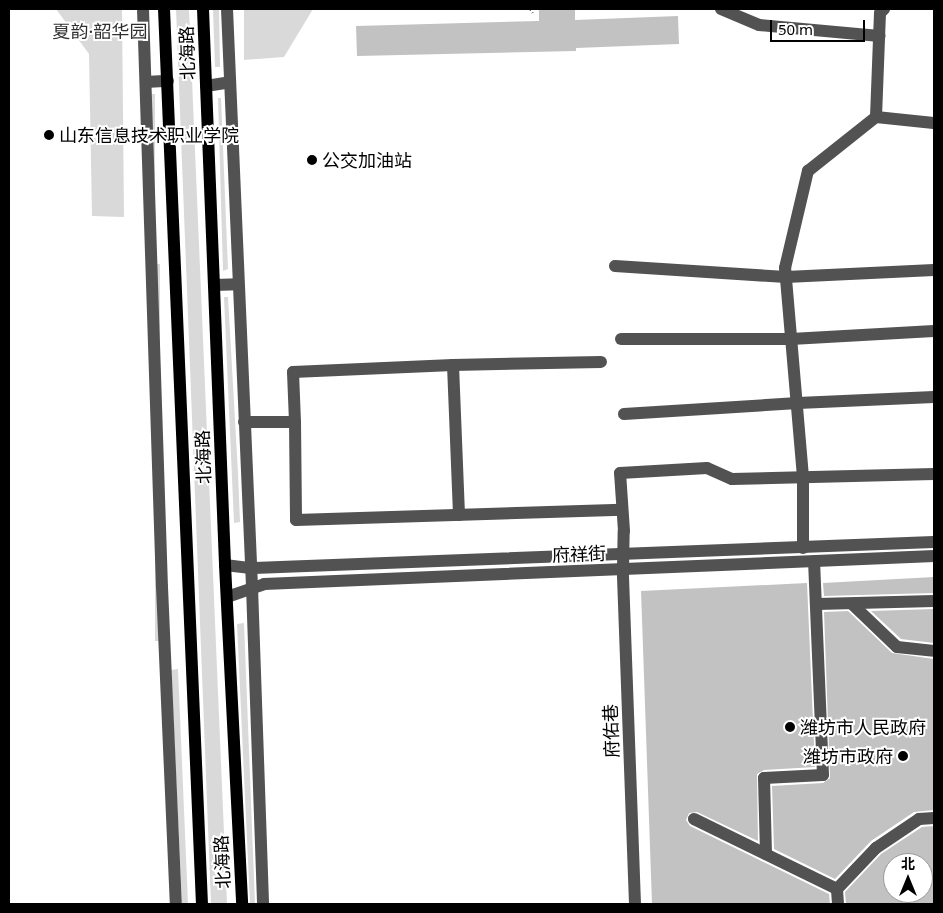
<!DOCTYPE html>
<meta charset="utf-8">
<style>
body{margin:0}
#map{position:relative;width:943px;height:913px;overflow:hidden;background:#fff;font-family:"Noto Sans","Noto Sans SC",sans-serif}
div>[style]{position:absolute}
.green>*{inset:0;background:#d9d9d9;transform-origin:0 0}
.building>*{inset:0;background:#c2c2c2}
.path>*{height:2.5px;margin-top:-1.25px;transform-origin:0;background:repeating-linear-gradient(90deg,#747474 0 1px,transparent 0 3.5px)}
.minor>*{height:12px;margin:-6px;padding:0 6px;transform-origin:6px;border-radius:6px;background:#525252}
.major>*{height:12px;margin:-6px;padding:0 6px;transform-origin:6px;border-radius:6px;background:#000}
.dots>*{width:14px;height:14px;translate:-50% -50%;box-sizing:border-box;border:2px solid #fff;border-radius:50%}
span{translate:-50% -50%;white-space:nowrap;text-align:center;line-height:1.15;-webkit-text-stroke:4px #fff;paint-order:stroke}
.park-label{font-size:18px;color:#303030}
.street-label{font-size:18px;color:#000}
.poi-label{font-size:18px;color:#000}
.left{translate:0 -50%;text-align:left}
.right{translate:-100% -50%;text-align:right}
.frame{position:absolute;inset:0;border:10px solid #000;pointer-events:none}
.north{position:absolute;left:883px;top:853px;width:50px;height:50px;box-sizing:border-box;background:#fff;border:1px solid #999;border-radius:50%;rotate:0deg;font-size:14px;font-weight:700;line-height:20px;text-align:center;color:#000}
.north::after{content:'';display:block;margin:auto;width:18px;height:22px;background:#000;clip-path:polygon(50% 0,100% 100%,50% 72%,0 100%)}
.scale{position:absolute;left:770px;top:20px;width:95px;height:22px;box-sizing:border-box;border:2px solid #000;border-top:0;padding-left:6px;font-size:15px;line-height:18px;white-space:nowrap;color:#000;-webkit-text-stroke:4px #fff;paint-order:stroke}
</style>
<div id="map">
<div class="green">
<i style="clip-path:polygon(56px 9px,122px 9px,124px 217px,92px 216px,89px 54px)"></i>
<i style="clip-path:polygon(176px 9px,189px 9px,227px 904px,211px 904px)"></i>
<i style="clip-path:polygon(213px 9px,219px 9px,220px 67px,215px 67px)"></i>
<i style="clip-path:polygon(244px 9px,313px 9px,284px 57px,244px 60px)"></i>
<i style="left:149px;top:94px;width:6px;height:145px"></i>
<i style="clip-path:polygon(218px 98px,221px 98px,228px 269px,223px 271px)"></i>
<i style="left:155px;top:264px;width:5px;height:377px"></i>
<i style="clip-path:polygon(224px 297px,228px 297px,238px 473px,240px 522px,234px 523px)"></i>
<i style="clip-path:polygon(244px 623px,255px 904px,250px 904px,237px 624px)"></i>
<i style="clip-path:polygon(178px 669px,188px 904px,182px 904px,171px 670px)"></i>
</div>
<div class="building">
<i style="clip-path:polygon(539px 9px,575px 9px,575px 20px,678px 16px,679px 44px,576px 48px,576px 51px,357px 56px,356px 26px,539px 21px)"></i>
<i style="clip-path:polygon(934px 577px,934px 593px,824px 596px,823px 583px)"></i>
<i style="clip-path:polygon(807px 583px,815px 767px,764px 770px,757px 774px,758px 841px,697px 812px,689px 813px,686px 820px,690px 826px,829px 894px,830px 904px,652px 904px,641px 591px)"></i>
<i style="clip-path:polygon(934px 609px,934px 643px,901px 639px,871px 611px)"></i>
<i style="clip-path:polygon(848px 611px,892px 653px,934px 659px,934px 810px,914px 812px,871px 841px,835px 879px,774px 849px,772px 786px,823px 783px,830px 778px,824px 612px)"></i>
<i style="clip-path:polygon(evenodd,934px 826px,934px 904px,846px 904px,845px 892px,881px 854px,922px 827px,934px 826px,893px 863px,923px 863px,923px 893px,893px 893px,893px 863px)"></i>
</div>
<div class="path">
<i style="left:405px;top:9px;width:35px"></i>
<i style="left:531px;top:9px;width:4px;rotate:63deg"></i>
</div>
<div class="minor">
<i style="left:143px;top:9px;width:578px;rotate:88.12deg"></i>
<i style="left:162px;top:587px;width:317px;rotate:87.5deg"></i>
<i style="left:227px;top:9px;width:579px;rotate:87.52deg"></i>
<i style="left:252px;top:587px;width:317px;rotate:88deg"></i>
<i style="left:721px;top:9px;width:41px;rotate:22.8deg"></i>
<i style="left:759px;top:25px;width:121px;rotate:5.2deg"></i>
<i style="left:146px;top:82px;width:22px;rotate:-3deg"></i>
<i style="left:206px;top:86px;width:24px;rotate:-9deg"></i>
<i style="left:876px;top:117px;width:104px;rotate:-87.8deg"></i>
<i style="left:880px;top:13px;width:6px;rotate:-45deg"></i>
<i style="left:615px;top:266px;width:171px;rotate:3.7deg"></i>
<i style="left:786px;top:277px;width:148px;rotate:-2.7deg"></i>
<i style="left:214px;top:285px;width:24px;rotate:-2deg"></i>
<i style="left:621px;top:339px;width:170px"></i>
<i style="left:791px;top:339px;width:143px;rotate:-3.2deg"></i>
<i style="left:453px;top:365px;width:148px;rotate:-1.2deg"></i>
<i style="left:624px;top:414px;width:174px;rotate:-3.6deg"></i>
<i style="left:798px;top:403px;width:136px;rotate:-2.5deg"></i>
<i style="left:244px;top:422px;width:51px"></i>
<i style="left:295px;top:422px;width:98px;rotate:89.4deg"></i>
<i style="left:296px;top:520px;width:326px;rotate:-1.8deg"></i>
<i style="left:295px;top:422px;width:50px;rotate:-92.3deg"></i>
<i style="left:293px;top:372px;width:160px;rotate:-2.5deg"></i>
<i style="left:453px;top:365px;width:150px;rotate:87.7deg"></i>
<i style="left:803px;top:548px;width:71px;rotate:-90deg"></i>
<i style="left:803px;top:477px;width:210px;rotate:-94.9deg"></i>
<i style="left:785px;top:268px;width:100px;rotate:-76.7deg"></i>
<i style="left:808px;top:171px;width:87px;rotate:-38.5deg"></i>
<i style="left:876px;top:117px;width:58px;rotate:5.9deg"></i>
<i style="left:225px;top:565px;width:26px;rotate:7deg"></i>
<i style="left:251px;top:568px;width:683px;rotate:-2.18deg"></i>
<i style="left:227px;top:597px;width:39px;rotate:-19deg"></i>
<i style="left:264px;top:584px;width:671px;rotate:-2.39deg"></i>
<i style="left:817px;top:604px;width:117px;rotate:-1.5deg"></i>
<i style="left:852px;top:604px;width:62px;rotate:43.7deg"></i>
<i style="left:897px;top:647px;width:37px;rotate:6deg"></i>
<i style="left:694px;top:819px;width:159px;rotate:26.1deg"></i>
<i style="left:766px;top:854px;width:76px;rotate:-91.5deg"></i>
<i style="left:764px;top:778px;width:59px;rotate:-2.9deg"></i>
<i style="left:823px;top:775px;width:214px;rotate:-92.4deg"></i>
<i style="left:635px;top:904px;width:334px;rotate:-92.1deg"></i>
<i style="left:623px;top:570px;width:39px;rotate:-89deg"></i>
<i style="left:624px;top:531px;width:58px;rotate:-93.9deg"></i>
<i style="left:620px;top:473px;width:87px;rotate:-3.3deg"></i>
<i style="left:707px;top:468px;width:27px;rotate:24deg"></i>
<i style="left:732px;top:479px;width:202px;rotate:-1.4deg"></i>
<i style="left:838px;top:904px;width:15px;rotate:-94deg"></i>
<i style="left:837px;top:889px;width:57px;rotate:-46.4deg"></i>
<i style="left:876px;top:848px;width:52px;rotate:-34deg"></i>
<i style="left:919px;top:819px;width:15px;rotate:-4deg"></i>
</div>
<div class="major">
<i style="left:164px;top:9px;width:896px;rotate:87.57deg"></i>
<i style="left:203px;top:9px;width:556px;rotate:87.73deg"></i>
<i style="left:225px;top:565px;width:339px;rotate:87.1deg"></i>
</div>
<div class="dots">
<i style="left:49px;top:135px;background:#000"></i>
<i style="left:312px;top:160px;background:#000"></i>
<i style="left:790px;top:727px;background:#000"></i>
<i style="left:903px;top:756px;background:#000"></i>
</div>
<div class="park-label">
<span style="left:100px;top:31px">夏韵·韶华园</span>
</div>
<div class="street-label">
<span style="left:187px;top:53px;rotate:-92deg">北海路</span>
<span style="left:203px;top:457px;rotate:-92deg">北海路</span>
<span style="left:579px;top:554px;rotate:-2deg">府祥街</span>
<span style="left:611px;top:731px;rotate:-92deg">府佑巷</span>
<span style="left:222px;top:862px;rotate:-93deg">北海路</span>
</div>
<div class="poi-label">
<span class="left" style="left:59px;top:135px">山东信息技术职业学院</span>
<span class="left" style="left:322px;top:160px">公交加油站</span>
<span class="left" style="left:800px;top:727px">潍坊市人民政府</span>
<span class="right" style="left:893px;top:756px">潍坊市政府</span>
</div>
<div class="frame"></div>
<div class="north">北</div>
<div class="scale">50 m</div>
</div>
